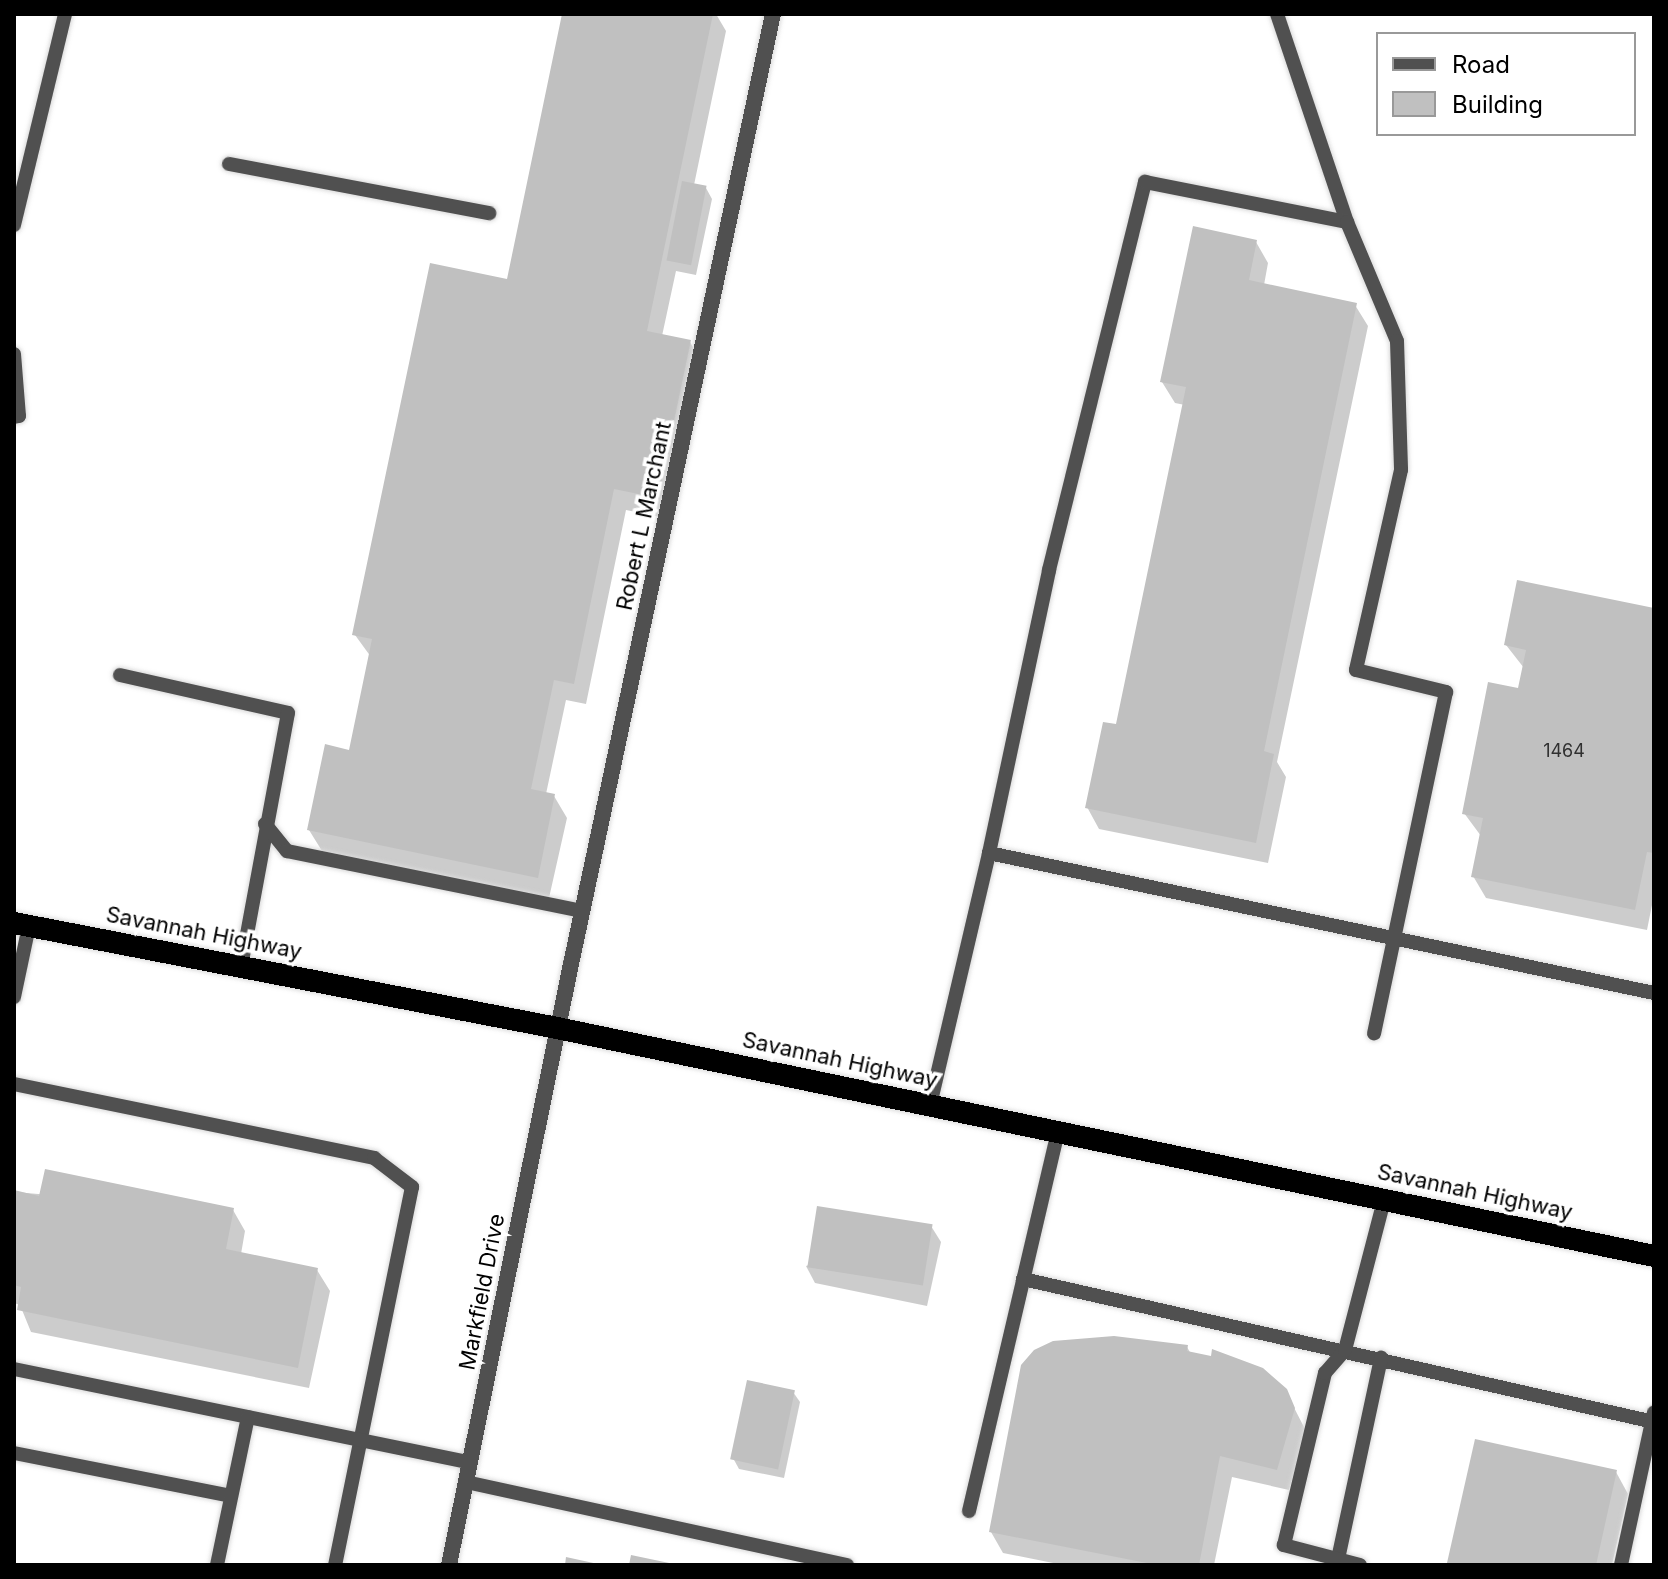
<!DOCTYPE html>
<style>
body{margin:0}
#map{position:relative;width:1668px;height:1579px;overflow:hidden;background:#fff;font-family:Inter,sans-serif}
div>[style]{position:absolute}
.shadow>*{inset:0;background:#0003}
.building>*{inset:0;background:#c0c0c0;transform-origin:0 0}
.roads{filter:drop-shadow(0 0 2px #dbdbdb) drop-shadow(0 0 2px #dbdbdb)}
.service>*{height:14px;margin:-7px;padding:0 7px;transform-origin:7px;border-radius:7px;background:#505050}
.minor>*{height:16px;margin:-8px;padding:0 8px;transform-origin:8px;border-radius:8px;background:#505050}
.trunk>*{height:22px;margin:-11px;padding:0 11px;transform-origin:11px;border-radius:11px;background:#000}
span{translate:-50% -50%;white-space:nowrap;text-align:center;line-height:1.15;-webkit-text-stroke:7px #fff;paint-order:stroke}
.number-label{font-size:18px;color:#303030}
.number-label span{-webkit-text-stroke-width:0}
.street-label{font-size:22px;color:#000}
.frame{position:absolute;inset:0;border:16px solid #000;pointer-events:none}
.legend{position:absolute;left:1376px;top:32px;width:260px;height:104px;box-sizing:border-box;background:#fff;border:2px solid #999;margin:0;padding:10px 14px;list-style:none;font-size:24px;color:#000}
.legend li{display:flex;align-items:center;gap:16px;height:40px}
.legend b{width:40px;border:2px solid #999}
</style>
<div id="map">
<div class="shadow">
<i style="clip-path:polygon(564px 14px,716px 14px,726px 31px,694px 185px,706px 188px,712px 199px,696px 275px,676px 271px,662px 336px,690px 342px,702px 363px,670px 519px,626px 510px,586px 704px,566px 700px,546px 794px,554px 796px,567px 818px,549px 898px,322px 851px,309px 830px,351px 752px,371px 657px,355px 635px,509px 281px)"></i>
<i style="clip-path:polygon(1256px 242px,1268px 263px,1264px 285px,1355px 305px,1368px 326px,1277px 762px,1286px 777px,1268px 863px,1099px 829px,1087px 807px,1118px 727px,1185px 405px,1175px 403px,1162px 382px)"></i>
<i style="clip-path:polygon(1654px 610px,1654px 895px,1647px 930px,1486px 898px,1473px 876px,1481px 836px,1464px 813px,1519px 691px,1524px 668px,1506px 645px)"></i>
<i style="clip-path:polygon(14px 1192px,233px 1210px,245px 1231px,241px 1254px,317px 1270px,330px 1291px,309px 1388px,31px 1332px,20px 1305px,14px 1303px)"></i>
<i style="clip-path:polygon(931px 1226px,941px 1242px,927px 1306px,815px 1283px,806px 1266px)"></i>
<i style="clip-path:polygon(1187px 1347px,1191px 1354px,1285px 1390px,1306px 1431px,1289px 1490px,1232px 1477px,1214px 1565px,1063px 1565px,1003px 1553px,991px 1532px)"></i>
<i style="clip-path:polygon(793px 1392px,800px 1402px,784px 1478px,739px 1469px,733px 1458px)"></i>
<i style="clip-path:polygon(1616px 1472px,1628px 1494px,1612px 1565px,1449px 1563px)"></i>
</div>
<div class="building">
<i style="clip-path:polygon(562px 14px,713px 14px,647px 331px,691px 340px,658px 498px,614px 489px,574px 684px,554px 680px,531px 789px,555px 794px,538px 878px,307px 830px,325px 744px,349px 750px,372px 639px,352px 635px,430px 263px,507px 279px)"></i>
<i style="left:682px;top:181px;width:25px;height:81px;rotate:11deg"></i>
<i style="clip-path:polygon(1193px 226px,1257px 240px,1249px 280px,1357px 303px,1264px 751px,1274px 754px,1256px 843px,1085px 808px,1103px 722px,1116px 724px,1186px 387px,1160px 382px)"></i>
<i style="clip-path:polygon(1517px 580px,1654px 608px,1654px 853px,1647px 852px,1635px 910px,1471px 877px,1483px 818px,1462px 814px,1488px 682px,1518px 688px,1526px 650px,1504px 645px)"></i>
<i style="clip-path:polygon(45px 1169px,234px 1208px,226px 1249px,318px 1268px,298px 1368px,17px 1310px,21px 1287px,14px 1285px,14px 1190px,39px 1196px)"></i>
<i style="left:817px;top:1206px;width:117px;height:62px;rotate:9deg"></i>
<i style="clip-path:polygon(1114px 1336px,1188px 1345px,1187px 1351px,1211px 1356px,1212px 1349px,1263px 1368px,1287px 1389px,1295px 1408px,1277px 1470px,1220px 1456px,1199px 1565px,1157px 1565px,989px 1532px,1021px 1365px,1034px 1350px,1053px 1341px)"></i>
<i style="left:747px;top:1380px;width:49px;height:81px;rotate:12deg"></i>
<i style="clip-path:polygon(1475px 1439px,1617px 1470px,1596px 1565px,1447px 1563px)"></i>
<i style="clip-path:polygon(631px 1555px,674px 1564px,674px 1565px,629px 1565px)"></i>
<i style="clip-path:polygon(566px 1557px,598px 1564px,598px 1565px,565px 1565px)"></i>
</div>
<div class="roads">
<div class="service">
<i style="left:1277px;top:14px;width:219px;rotate:71.4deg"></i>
<i style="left:229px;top:164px;width:265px;rotate:10.7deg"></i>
<i style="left:14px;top:225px;width:217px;rotate:-76.4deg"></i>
<i style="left:14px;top:354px;width:62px;rotate:85.4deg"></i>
<i style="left:19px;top:416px;width:5px;rotate:169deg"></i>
<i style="left:120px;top:675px;width:172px;rotate:12.7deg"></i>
<i style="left:288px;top:713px;width:257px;rotate:100.5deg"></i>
<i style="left:265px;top:824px;width:35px;rotate:51deg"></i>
<i style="left:287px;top:851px;width:301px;rotate:11.5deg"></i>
<i style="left:989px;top:853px;width:289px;rotate:-78deg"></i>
<i style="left:1049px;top:570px;width:400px;rotate:-76.1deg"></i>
<i style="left:1145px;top:182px;width:206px;rotate:11.2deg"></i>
<i style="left:1347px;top:222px;width:129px;rotate:67.2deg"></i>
<i style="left:1397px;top:341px;width:129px;rotate:88.2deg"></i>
<i style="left:1401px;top:470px;width:205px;rotate:102.7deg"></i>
<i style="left:1356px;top:670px;width:93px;rotate:13.7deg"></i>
<i style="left:1446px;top:692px;width:349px;rotate:101.9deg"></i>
<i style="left:14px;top:997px;width:73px;rotate:-78.1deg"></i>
<i style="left:14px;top:1084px;width:368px;rotate:11.6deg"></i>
<i style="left:374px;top:1158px;width:48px;rotate:37.3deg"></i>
<i style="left:412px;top:1187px;width:386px;rotate:101.5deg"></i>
<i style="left:930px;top:1105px;width:259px;rotate:-76.8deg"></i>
<i style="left:989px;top:853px;width:680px;rotate:11.89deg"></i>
<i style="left:1023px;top:1279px;width:647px;rotate:12.77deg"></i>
<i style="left:14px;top:1369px;width:466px;rotate:11.6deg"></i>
<i style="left:14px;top:1453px;width:221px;rotate:11.2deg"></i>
<i style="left:466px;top:1482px;width:390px;rotate:12.3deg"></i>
<i style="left:969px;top:1511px;width:389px;rotate:-76.8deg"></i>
<i style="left:1338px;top:1559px;width:206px;rotate:-77.9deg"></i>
<i style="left:217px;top:1565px;width:151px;rotate:-78.2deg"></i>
<i style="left:1360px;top:1565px;width:79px;rotate:-165.3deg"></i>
<i style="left:1284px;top:1545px;width:177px;rotate:-76.6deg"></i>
<i style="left:1325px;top:1373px;width:30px;rotate:-49deg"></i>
<i style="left:1345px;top:1350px;width:155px;rotate:-75.4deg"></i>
<i style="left:1621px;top:1565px;width:156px;rotate:-77.8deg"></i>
</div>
<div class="minor">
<i style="left:449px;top:1565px;width:613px;rotate:-78.53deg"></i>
<i style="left:571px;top:964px;width:971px;rotate:-78deg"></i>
</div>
<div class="trunk">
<i style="left:14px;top:923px;width:553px;rotate:10.94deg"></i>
<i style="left:557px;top:1028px;width:1120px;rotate:11.74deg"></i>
</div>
</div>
<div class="number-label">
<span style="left:1564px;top:751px">1464</span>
</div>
<div class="street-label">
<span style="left:644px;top:516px;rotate:-78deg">Robert L Marchant</span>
<span style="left:204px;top:933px;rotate:11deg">Savannah Highway</span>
<span style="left:840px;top:1060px;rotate:12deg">Savannah Highway</span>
<span style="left:1475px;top:1192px;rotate:12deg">Savannah Highway</span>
<span style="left:482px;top:1292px;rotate:-79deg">Markfield Drive</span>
</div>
<div class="frame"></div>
<ul class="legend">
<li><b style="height:10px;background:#505050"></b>Road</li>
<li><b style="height:22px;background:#c0c0c0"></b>Building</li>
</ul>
</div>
